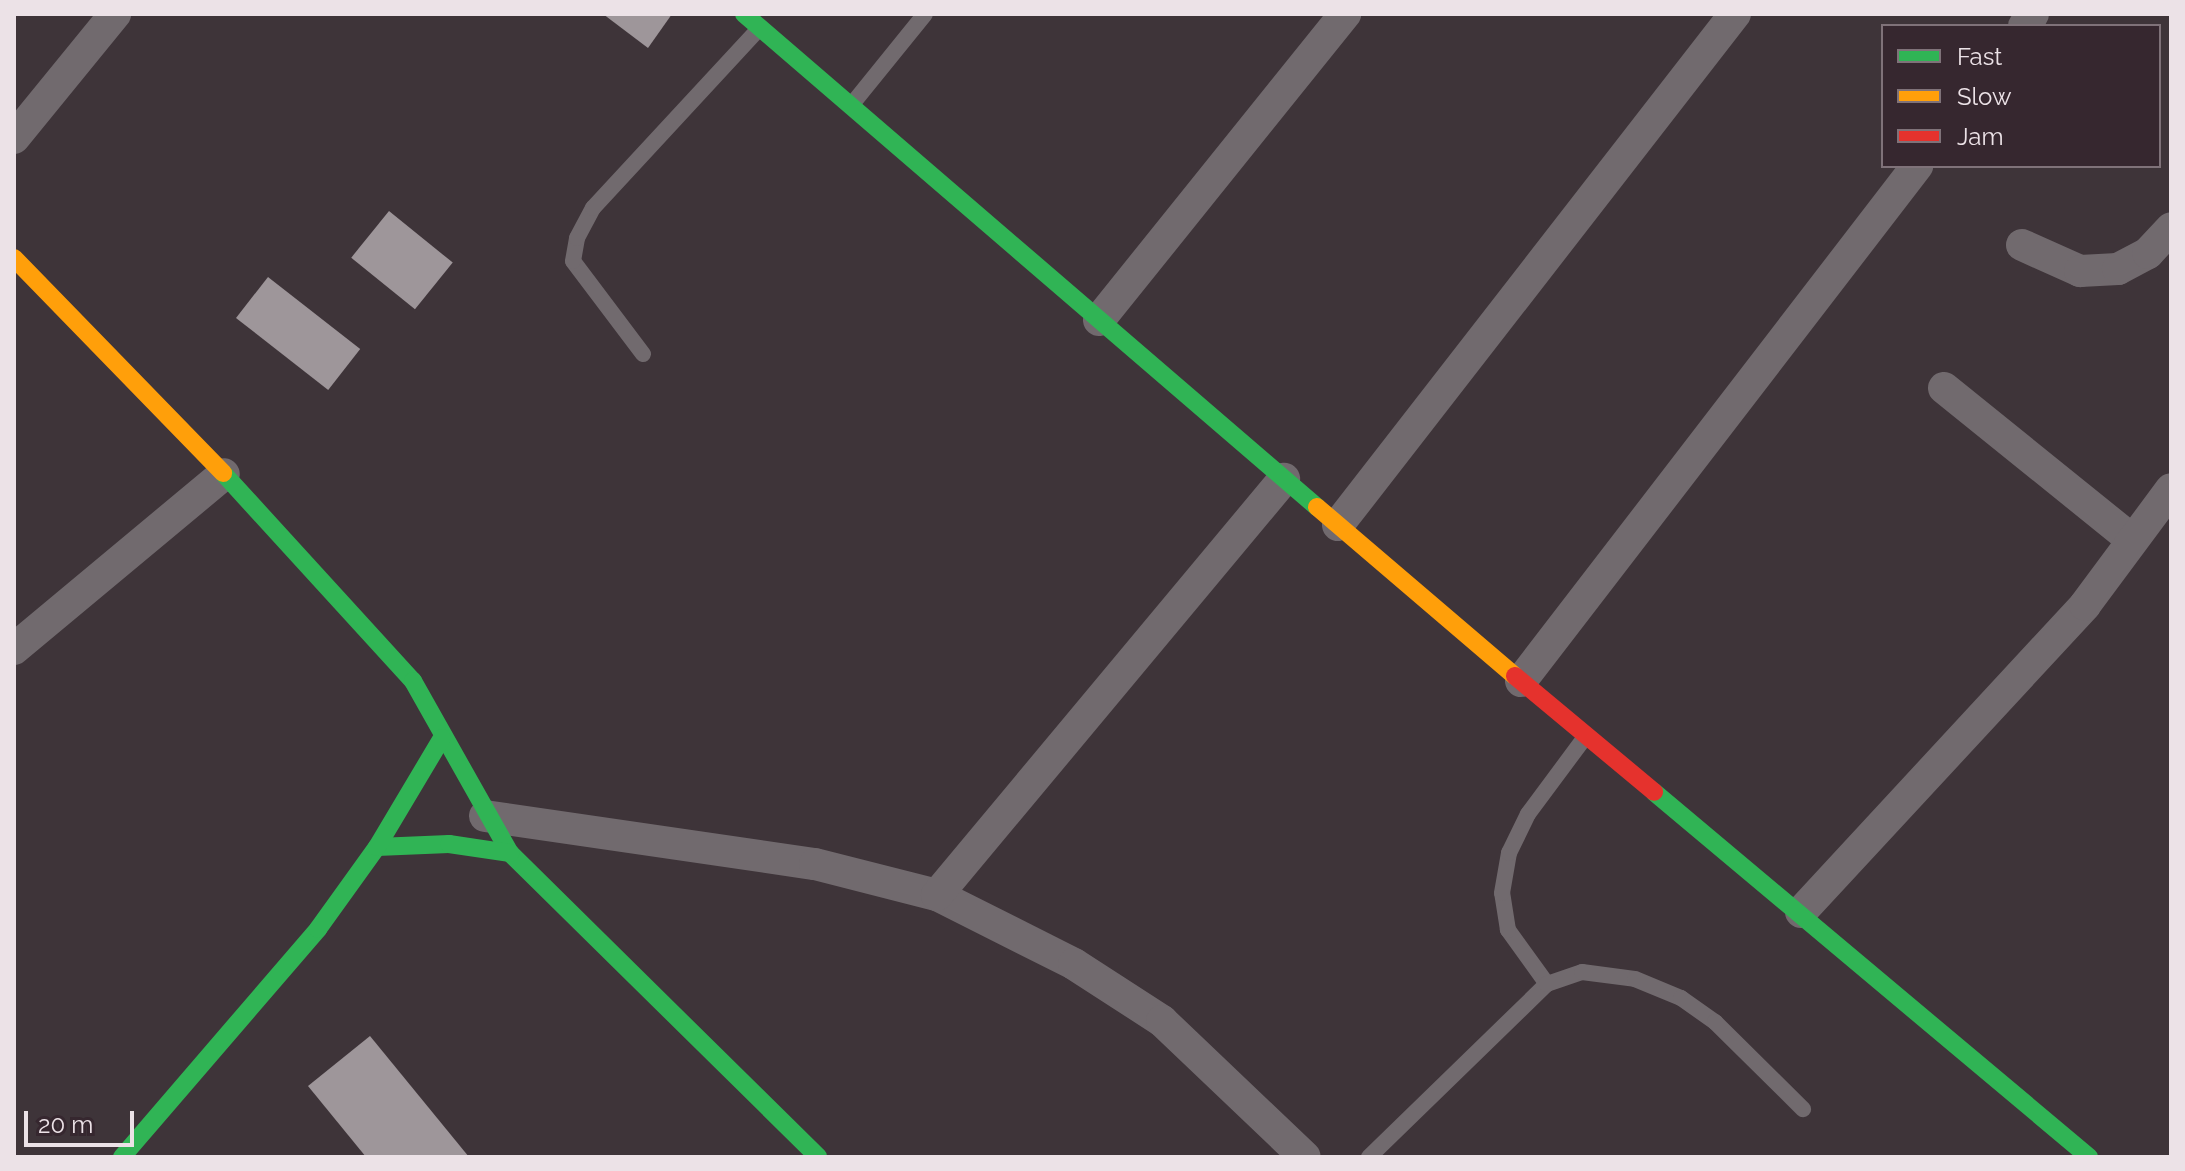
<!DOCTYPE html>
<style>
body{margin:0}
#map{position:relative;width:2185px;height:1171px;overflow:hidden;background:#3e3439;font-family:Raleway,sans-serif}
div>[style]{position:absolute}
.building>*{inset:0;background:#9e969a;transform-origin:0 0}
.lane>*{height:16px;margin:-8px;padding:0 8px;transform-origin:8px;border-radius:8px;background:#716a6e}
.street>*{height:32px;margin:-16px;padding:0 16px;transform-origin:16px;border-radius:16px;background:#716a6e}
.fast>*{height:18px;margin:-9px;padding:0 9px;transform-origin:9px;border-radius:9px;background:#30b455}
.slow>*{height:18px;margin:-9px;padding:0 9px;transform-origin:9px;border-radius:9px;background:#ff9f0a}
.jam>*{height:18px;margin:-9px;padding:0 9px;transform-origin:9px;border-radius:9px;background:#e5322d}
span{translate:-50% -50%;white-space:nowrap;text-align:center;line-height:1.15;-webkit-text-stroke:8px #36272f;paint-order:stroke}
.frame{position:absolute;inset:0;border:16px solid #ece2e7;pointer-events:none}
.legend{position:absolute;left:1881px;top:24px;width:280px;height:144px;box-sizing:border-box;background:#36272f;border:2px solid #7f7279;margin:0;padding:10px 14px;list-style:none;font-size:24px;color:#ece2e7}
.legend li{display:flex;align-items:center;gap:16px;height:40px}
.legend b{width:40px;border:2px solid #7f7279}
.scale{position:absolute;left:24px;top:1111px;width:110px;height:36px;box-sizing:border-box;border:4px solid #ece2e7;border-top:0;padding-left:10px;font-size:24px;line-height:28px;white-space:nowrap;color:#ece2e7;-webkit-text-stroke:6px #36272f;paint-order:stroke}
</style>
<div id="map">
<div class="building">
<i style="clip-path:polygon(603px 14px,672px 14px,648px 48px)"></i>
<i style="left:389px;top:211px;width:82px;height:60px;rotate:39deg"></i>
<i style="left:268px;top:277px;width:117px;height:52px;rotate:38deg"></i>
<i style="clip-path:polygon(370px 1036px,469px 1157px,366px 1157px,308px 1086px)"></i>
</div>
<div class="lane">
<i style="left:853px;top:103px;width:114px;rotate:-51deg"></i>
<i style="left:643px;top:354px;width:116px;rotate:-127deg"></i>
<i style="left:573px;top:261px;width:23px;rotate:-80deg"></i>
<i style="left:577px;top:238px;width:34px;rotate:-62deg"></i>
<i style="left:593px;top:208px;width:244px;rotate:-47.2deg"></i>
<i style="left:1547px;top:984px;width:67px;rotate:-125.8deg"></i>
<i style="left:1508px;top:930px;width:37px;rotate:-99deg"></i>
<i style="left:1502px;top:893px;width:41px;rotate:-80.1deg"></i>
<i style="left:1509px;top:853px;width:43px;rotate:-64deg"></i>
<i style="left:1528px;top:814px;width:97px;rotate:-53.4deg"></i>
<i style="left:1369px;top:1157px;width:248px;rotate:-44.2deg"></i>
<i style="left:1547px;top:984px;width:37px;rotate:-19deg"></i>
<i style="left:1582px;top:972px;width:53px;rotate:7.5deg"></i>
<i style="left:1635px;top:979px;width:50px;rotate:22.4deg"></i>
<i style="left:1681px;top:998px;width:42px;rotate:35.2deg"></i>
<i style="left:1715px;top:1022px;width:124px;rotate:44.7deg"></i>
</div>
<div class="street">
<i style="left:2024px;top:26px;width:15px;rotate:-53deg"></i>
<i style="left:14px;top:138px;width:160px;rotate:-50.8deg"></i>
<i style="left:2022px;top:245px;width:64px;rotate:24.1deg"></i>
<i style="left:2080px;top:271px;width:38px;rotate:-3deg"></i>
<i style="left:2118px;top:269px;width:34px;rotate:-28deg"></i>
<i style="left:2148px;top:253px;width:34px;rotate:-47deg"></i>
<i style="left:1099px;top:320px;width:393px;rotate:-51.2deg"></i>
<i style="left:1944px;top:388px;width:240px;rotate:38.9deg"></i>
<i style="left:1338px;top:525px;width:647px;rotate:-52.16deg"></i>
<i style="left:14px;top:649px;width:273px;rotate:-39.8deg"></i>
<i style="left:1521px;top:681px;width:650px;rotate:-52.44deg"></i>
<i style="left:485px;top:816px;width:333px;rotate:8.3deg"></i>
<i style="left:815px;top:864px;width:126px;rotate:14.3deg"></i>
<i style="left:937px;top:895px;width:153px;rotate:26.7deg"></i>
<i style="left:1074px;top:964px;width:105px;rotate:32.9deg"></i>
<i style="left:1162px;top:1021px;width:197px;rotate:43.6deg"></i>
<i style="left:937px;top:895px;width:542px;rotate:-50.17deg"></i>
<i style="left:1801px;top:912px;width:418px;rotate:-47.2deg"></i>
<i style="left:2085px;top:605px;width:144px;rotate:-53.4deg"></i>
</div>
<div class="fast">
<i style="left:744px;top:14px;width:756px;rotate:40.71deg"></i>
<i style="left:223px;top:473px;width:282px;rotate:47.6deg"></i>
<i style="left:413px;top:681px;width:197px;rotate:60.6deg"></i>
<i style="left:510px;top:853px;width:433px;rotate:44.6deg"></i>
<i style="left:1654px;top:792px;width:568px;rotate:40deg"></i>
<i style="left:377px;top:847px;width:72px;rotate:-2.4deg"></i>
<i style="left:449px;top:844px;width:62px;rotate:8.4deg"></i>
<i style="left:122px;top:1157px;width:301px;rotate:-49.3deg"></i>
<i style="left:318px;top:929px;width:101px;rotate:-54.3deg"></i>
<i style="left:377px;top:847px;width:127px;rotate:-59.2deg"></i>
</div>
<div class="slow">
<i style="left:14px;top:258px;width:300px;rotate:45.8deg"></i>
<i style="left:1317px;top:507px;width:260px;rotate:40.5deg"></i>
</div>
<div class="jam">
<i style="left:1515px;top:676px;width:181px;rotate:39.8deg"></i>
</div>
<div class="frame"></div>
<ul class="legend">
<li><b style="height:10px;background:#30b455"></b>Fast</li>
<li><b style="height:10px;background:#ff9f0a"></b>Slow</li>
<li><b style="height:10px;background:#e5322d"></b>Jam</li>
</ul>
<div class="scale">20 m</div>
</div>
